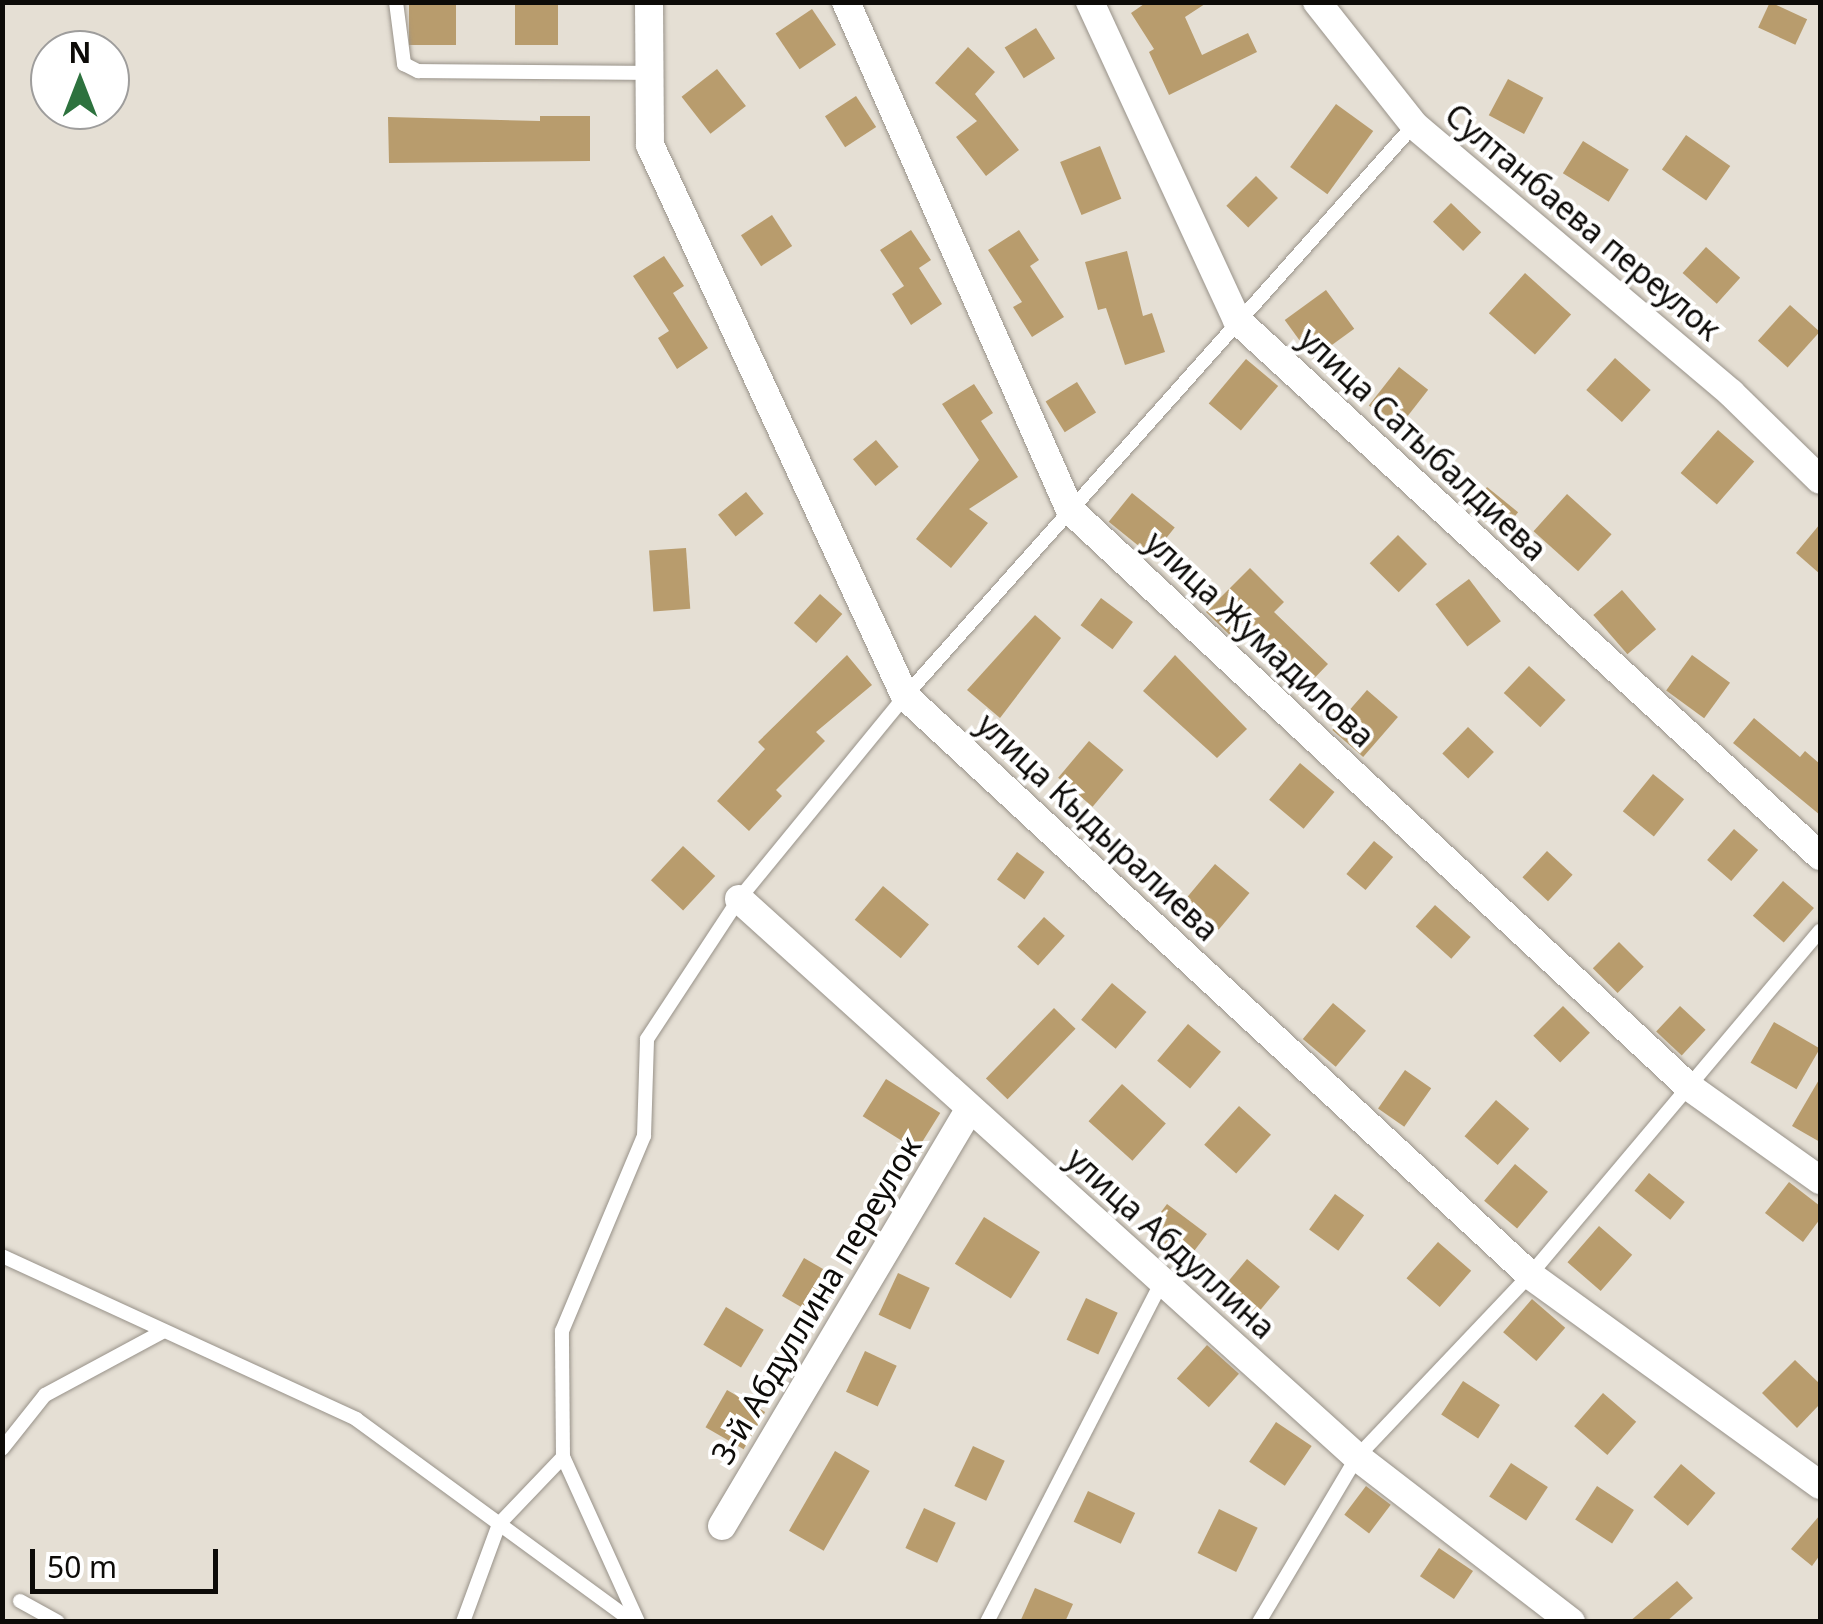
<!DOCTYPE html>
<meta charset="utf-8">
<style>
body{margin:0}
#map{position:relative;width:1823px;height:1624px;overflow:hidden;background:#e5dfd4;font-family:"Noto Sans",sans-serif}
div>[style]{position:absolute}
.building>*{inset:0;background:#b89c6d;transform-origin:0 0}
.roads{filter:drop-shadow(0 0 2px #989289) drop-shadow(0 0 2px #989289)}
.service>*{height:14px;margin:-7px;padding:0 7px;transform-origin:7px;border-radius:7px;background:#fff}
.minor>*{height:28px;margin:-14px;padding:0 14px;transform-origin:14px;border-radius:14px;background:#fff}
span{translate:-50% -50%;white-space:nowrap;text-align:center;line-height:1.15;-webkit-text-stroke:8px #fff;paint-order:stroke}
.street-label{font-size:32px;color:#0d0b08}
.frame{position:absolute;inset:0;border:5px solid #0d0b08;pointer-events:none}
.north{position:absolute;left:30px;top:30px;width:100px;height:100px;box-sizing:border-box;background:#fff;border:2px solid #9e9d9c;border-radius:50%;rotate:0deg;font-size:28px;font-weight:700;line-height:40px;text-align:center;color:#0d0b08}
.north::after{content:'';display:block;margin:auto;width:35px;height:45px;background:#2d723e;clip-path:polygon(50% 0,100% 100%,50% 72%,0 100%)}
.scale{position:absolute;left:30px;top:1549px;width:188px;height:45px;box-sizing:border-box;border:5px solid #0d0b08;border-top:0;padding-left:12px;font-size:30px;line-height:35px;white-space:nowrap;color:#0d0b08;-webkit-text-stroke:8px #fff;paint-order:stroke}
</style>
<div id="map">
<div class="building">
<i style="left:409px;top:2px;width:47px;height:43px"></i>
<i style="left:515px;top:2px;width:43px;height:43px"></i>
<i style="clip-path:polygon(1147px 2px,1208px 2px,1185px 17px,1202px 55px,1248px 33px,1257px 52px,1169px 95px,1149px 52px,1154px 49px,1131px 13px)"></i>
<i style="left:1770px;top:2px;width:41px;height:28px;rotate:25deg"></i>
<i style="left:812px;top:9px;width:43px;height:44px;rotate:56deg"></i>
<i style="left:1036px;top:28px;width:36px;height:37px;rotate:58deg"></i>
<i style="clip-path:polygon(968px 47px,995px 72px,975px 94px,1019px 150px,986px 176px,956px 137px,977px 121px,935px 83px)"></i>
<i style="left:717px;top:69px;width:47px;height:45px;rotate:52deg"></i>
<i style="left:1508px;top:79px;width:40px;height:41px;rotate:28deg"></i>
<i style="left:856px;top:96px;width:37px;height:37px;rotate:57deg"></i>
<i style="left:1336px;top:104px;width:46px;height:78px;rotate:36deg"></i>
<i style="clip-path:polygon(540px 116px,590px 116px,590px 161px,389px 163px,388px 117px,540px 121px)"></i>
<i style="left:1686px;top:135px;width:54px;height:42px;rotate:35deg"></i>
<i style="left:1583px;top:141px;width:54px;height:38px;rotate:32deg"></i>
<i style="left:1100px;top:146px;width:57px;height:43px;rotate:68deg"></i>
<i style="left:1256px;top:176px;width:31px;height:42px;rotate:45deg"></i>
<i style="left:1451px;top:203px;width:42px;height:26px;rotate:44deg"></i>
<i style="left:772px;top:215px;width:37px;height:37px;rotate:57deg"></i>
<i style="clip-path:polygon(911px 230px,931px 260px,919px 268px,942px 304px,911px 325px,892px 294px,904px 286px,880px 250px)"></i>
<i style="clip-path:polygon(1019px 230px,1039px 260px,1030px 266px,1064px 317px,1032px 337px,1013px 307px,1022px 302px,988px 250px)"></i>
<i style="left:1706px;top:247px;width:46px;height:35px;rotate:42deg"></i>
<i style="clip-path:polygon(1127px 251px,1143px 316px,1152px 313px,1165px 352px,1125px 365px,1106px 308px,1098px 310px,1085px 262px)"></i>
<i style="clip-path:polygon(664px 256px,684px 286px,673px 293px,708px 348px,677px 369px,658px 338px,669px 331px,633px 276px)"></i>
<i style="left:1525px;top:273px;width:62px;height:54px;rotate:42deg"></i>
<i style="left:1326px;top:290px;width:48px;height:51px;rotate:54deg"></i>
<i style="left:1790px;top:305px;width:40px;height:48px;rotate:42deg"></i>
<i style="left:1615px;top:358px;width:48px;height:43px;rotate:42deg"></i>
<i style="left:1246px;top:359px;width:42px;height:58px;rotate:40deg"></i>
<i style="left:1399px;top:367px;width:37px;height:49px;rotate:38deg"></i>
<i style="left:1077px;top:382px;width:36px;height:37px;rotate:58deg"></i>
<i style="clip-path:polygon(974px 384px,993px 413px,981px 421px,1018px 477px,969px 509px,988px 523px,951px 568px,916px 539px,979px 460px,942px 404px)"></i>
<i style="left:1718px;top:430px;width:48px;height:57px;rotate:41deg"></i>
<i style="left:876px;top:440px;width:35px;height:30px;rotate:50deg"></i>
<i style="left:1487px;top:487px;width:40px;height:28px;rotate:39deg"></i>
<i style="left:746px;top:492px;width:28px;height:36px;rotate:51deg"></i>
<i style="left:1132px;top:493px;width:55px;height:37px;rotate:39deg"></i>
<i style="left:1567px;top:494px;width:60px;height:50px;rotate:42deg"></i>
<i style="clip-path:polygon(1820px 524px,1820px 574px,1796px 553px)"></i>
<i style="left:1398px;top:535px;width:41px;height:40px;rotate:45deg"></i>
<i style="left:686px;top:548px;width:61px;height:37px;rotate:86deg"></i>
<i style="clip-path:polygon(1250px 568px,1284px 602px,1274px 612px,1328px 664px,1303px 690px,1248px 637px,1240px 645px,1206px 612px)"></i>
<i style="left:1469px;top:579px;width:53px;height:42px;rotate:53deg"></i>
<i style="left:1622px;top:590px;width:52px;height:38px;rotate:49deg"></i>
<i style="left:820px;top:594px;width:30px;height:39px;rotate:42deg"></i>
<i style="left:1101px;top:598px;width:40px;height:34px;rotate:37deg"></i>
<i style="clip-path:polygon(1035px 615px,1061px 638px,1000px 718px,967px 690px)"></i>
<i style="clip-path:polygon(847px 655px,872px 685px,816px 732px,825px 741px,776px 790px,782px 796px,749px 831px,717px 801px,765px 749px,758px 742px)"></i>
<i style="clip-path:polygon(1175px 655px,1247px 729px,1217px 758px,1143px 691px)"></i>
<i style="left:1692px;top:655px;width:47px;height:44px;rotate:36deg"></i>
<i style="left:1529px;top:666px;width:50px;height:37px;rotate:43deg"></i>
<i style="left:1367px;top:690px;width:41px;height:53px;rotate:41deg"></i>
<i style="clip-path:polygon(1754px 718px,1800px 757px,1805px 751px,1820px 764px,1820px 815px,1733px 743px)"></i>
<i style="left:1468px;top:727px;width:36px;height:37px;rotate:44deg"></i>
<i style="left:1089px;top:741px;width:45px;height:48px;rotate:40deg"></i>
<i style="left:1300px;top:763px;width:45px;height:48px;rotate:40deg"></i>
<i style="left:1653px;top:774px;width:40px;height:48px;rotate:39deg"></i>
<i style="left:1734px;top:829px;width:32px;height:41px;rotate:41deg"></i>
<i style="left:1374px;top:841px;width:25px;height:43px;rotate:40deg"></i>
<i style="left:683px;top:846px;width:44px;height:47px;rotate:43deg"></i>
<i style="left:1547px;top:851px;width:35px;height:36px;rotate:43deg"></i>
<i style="left:1017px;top:852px;width:34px;height:34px;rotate:36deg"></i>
<i style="left:1215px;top:864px;width:45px;height:48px;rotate:40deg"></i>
<i style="left:1783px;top:881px;width:41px;height:46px;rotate:41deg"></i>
<i style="left:883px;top:886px;width:60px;height:44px;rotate:40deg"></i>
<i style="left:1435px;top:905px;width:48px;height:29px;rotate:42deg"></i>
<i style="left:1044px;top:917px;width:28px;height:40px;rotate:42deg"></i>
<i style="left:1619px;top:942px;width:35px;height:37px;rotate:45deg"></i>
<i style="left:1112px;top:983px;width:45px;height:48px;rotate:40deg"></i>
<i style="left:1333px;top:1003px;width:43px;height:47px;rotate:40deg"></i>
<i style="left:1563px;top:1006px;width:38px;height:42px;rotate:45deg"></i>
<i style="left:1680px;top:1006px;width:35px;height:35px;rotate:43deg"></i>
<i style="left:1054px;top:1008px;width:30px;height:98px;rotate:44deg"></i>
<i style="left:1774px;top:1022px;width:53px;height:47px;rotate:30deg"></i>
<i style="left:1188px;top:1024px;width:43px;height:48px;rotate:40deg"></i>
<i style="left:1405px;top:1070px;width:32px;height:47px;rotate:35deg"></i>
<i style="clip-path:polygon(1820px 1078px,1820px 1142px,1792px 1126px)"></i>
<i style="left:886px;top:1079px;width:64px;height:44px;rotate:32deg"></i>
<i style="left:1122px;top:1084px;width:59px;height:50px;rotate:42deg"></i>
<i style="left:1496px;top:1100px;width:44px;height:48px;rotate:41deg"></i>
<i style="left:1239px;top:1106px;width:43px;height:52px;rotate:42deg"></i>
<i style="left:1515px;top:1164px;width:43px;height:48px;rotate:40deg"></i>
<i style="left:1649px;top:1173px;width:46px;height:23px;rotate:39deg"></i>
<i style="clip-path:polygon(1789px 1182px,1820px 1206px,1820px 1219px,1803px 1242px,1765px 1213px)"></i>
<i style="left:1335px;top:1194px;width:36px;height:44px;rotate:36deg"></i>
<i style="left:1167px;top:1204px;width:50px;height:35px;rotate:37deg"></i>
<i style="left:984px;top:1217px;width:66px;height:55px;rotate:32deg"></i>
<i style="left:1599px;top:1226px;width:44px;height:48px;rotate:41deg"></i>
<i style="left:1438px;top:1242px;width:44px;height:48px;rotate:41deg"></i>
<i style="left:804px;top:1258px;width:44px;height:44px;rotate:30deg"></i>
<i style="left:1247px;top:1259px;width:43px;height:48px;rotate:40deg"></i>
<i style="left:898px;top:1273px;width:35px;height:46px;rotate:25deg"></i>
<i style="left:1086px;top:1298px;width:35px;height:46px;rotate:25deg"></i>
<i style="left:1532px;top:1299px;width:44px;height:44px;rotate:41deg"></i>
<i style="left:726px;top:1307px;width:44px;height:44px;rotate:31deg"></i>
<i style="left:1207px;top:1345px;width:43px;height:45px;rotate:42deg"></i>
<i style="left:865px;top:1351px;width:35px;height:45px;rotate:25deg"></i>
<i style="clip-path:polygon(1795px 1360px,1820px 1384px,1820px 1404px,1797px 1428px,1762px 1393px)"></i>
<i style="left:1463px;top:1381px;width:44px;height:40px;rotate:33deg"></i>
<i style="left:727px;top:1390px;width:44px;height:43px;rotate:30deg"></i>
<i style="left:1603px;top:1393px;width:44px;height:44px;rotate:41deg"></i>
<i style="left:1276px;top:1422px;width:43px;height:48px;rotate:34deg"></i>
<i style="left:973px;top:1446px;width:35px;height:44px;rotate:25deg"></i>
<i style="left:835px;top:1451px;width:40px;height:92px;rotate:30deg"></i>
<i style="left:1511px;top:1463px;width:44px;height:40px;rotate:33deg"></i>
<i style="left:1681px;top:1464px;width:45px;height:43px;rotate:40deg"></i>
<i style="left:1366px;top:1486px;width:31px;height:36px;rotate:37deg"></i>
<i style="left:1597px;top:1486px;width:44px;height:40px;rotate:33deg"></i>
<i style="left:1088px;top:1491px;width:52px;height:34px;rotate:25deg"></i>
<i style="left:924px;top:1508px;width:35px;height:44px;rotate:25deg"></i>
<i style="left:1219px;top:1509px;width:43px;height:49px;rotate:26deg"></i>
<i style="clip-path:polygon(1820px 1515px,1820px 1555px,1812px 1566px,1791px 1549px)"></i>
<i style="left:1439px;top:1548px;width:41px;height:34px;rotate:34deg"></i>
<i style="clip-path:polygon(1677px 1581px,1693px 1598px,1666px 1622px,1629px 1622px)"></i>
<i style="clip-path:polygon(1035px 1588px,1073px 1604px,1065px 1622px,1020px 1622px)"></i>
</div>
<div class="roads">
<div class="service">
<i style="left:396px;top:2px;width:63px;rotate:82.6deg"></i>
<i style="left:404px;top:64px;width:16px;rotate:27deg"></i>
<i style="left:418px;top:71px;width:231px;rotate:0.5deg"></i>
<i style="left:2px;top:1256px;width:390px;rotate:24.7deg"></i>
<i style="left:356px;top:1419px;width:343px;rotate:36.2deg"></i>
<i style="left:2px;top:1449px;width:69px;rotate:-51.5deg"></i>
<i style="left:45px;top:1395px;width:135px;rotate:-28.3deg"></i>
<i style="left:20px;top:1601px;width:43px;rotate:28.9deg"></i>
<i style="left:463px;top:1622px;width:104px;rotate:-69.8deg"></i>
<i style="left:499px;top:1524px;width:93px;rotate:-46.3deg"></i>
<i style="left:638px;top:1622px;width:181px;rotate:-114.4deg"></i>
<i style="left:563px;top:1457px;width:126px;rotate:-90.5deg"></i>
<i style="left:562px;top:1331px;width:212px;rotate:-67.2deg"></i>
<i style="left:644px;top:1136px;width:97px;rotate:-88.2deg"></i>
<i style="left:647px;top:1039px;width:168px;rotate:-56.7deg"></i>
<i style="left:739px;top:899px;width:262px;rotate:-50.7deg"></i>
<i style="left:905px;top:696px;width:765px;rotate:-48.29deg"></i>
<i style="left:987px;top:1622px;width:382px;rotate:-62.8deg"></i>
<i style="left:1259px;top:1622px;width:192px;rotate:-59.3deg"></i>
<i style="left:1357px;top:1457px;width:251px;rotate:-46.5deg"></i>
<i style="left:1530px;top:1275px;width:450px;rotate:-49.9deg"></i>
</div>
<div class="minor">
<i style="left:649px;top:2px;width:143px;rotate:89.6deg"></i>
<i style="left:650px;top:145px;width:607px;rotate:65.17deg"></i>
<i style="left:905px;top:696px;width:852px;rotate:42.81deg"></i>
<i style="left:1530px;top:1275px;width:358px;rotate:35.9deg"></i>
<i style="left:846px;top:2px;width:555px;rotate:66.21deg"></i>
<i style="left:1070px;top:510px;width:845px;rotate:42.99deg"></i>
<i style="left:1688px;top:1086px;width:162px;rotate:35.5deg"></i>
<i style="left:1090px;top:2px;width:350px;rotate:65.2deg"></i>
<i style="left:1237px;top:320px;width:792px;rotate:42.59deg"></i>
<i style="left:1317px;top:2px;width:157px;rotate:51.7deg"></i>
<i style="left:1414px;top:125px;width:415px;rotate:40.2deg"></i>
<i style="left:1731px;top:393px;width:124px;rotate:44.3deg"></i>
<i style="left:739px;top:899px;width:833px;rotate:42.08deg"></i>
<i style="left:1357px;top:1457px;width:270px;rotate:37.6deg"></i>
<i style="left:722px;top:1526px;width:485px;rotate:-59.3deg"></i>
</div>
</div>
<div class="street-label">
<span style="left:1583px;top:222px;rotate:40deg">Султанбаева переулок</span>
<span style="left:1423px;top:444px;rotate:43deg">улица Сатыбалдиева</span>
<span style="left:1260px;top:639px;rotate:43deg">улица Жумадилова</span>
<span style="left:1098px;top:827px;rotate:43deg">улица Кыдыралиева</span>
<span style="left:1171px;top:1243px;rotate:42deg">улица Абдуллина</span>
<span style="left:816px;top:1300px;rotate:-59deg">3-й Абдуллина переулок</span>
</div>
<div class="frame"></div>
<div class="north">N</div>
<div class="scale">50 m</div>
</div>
